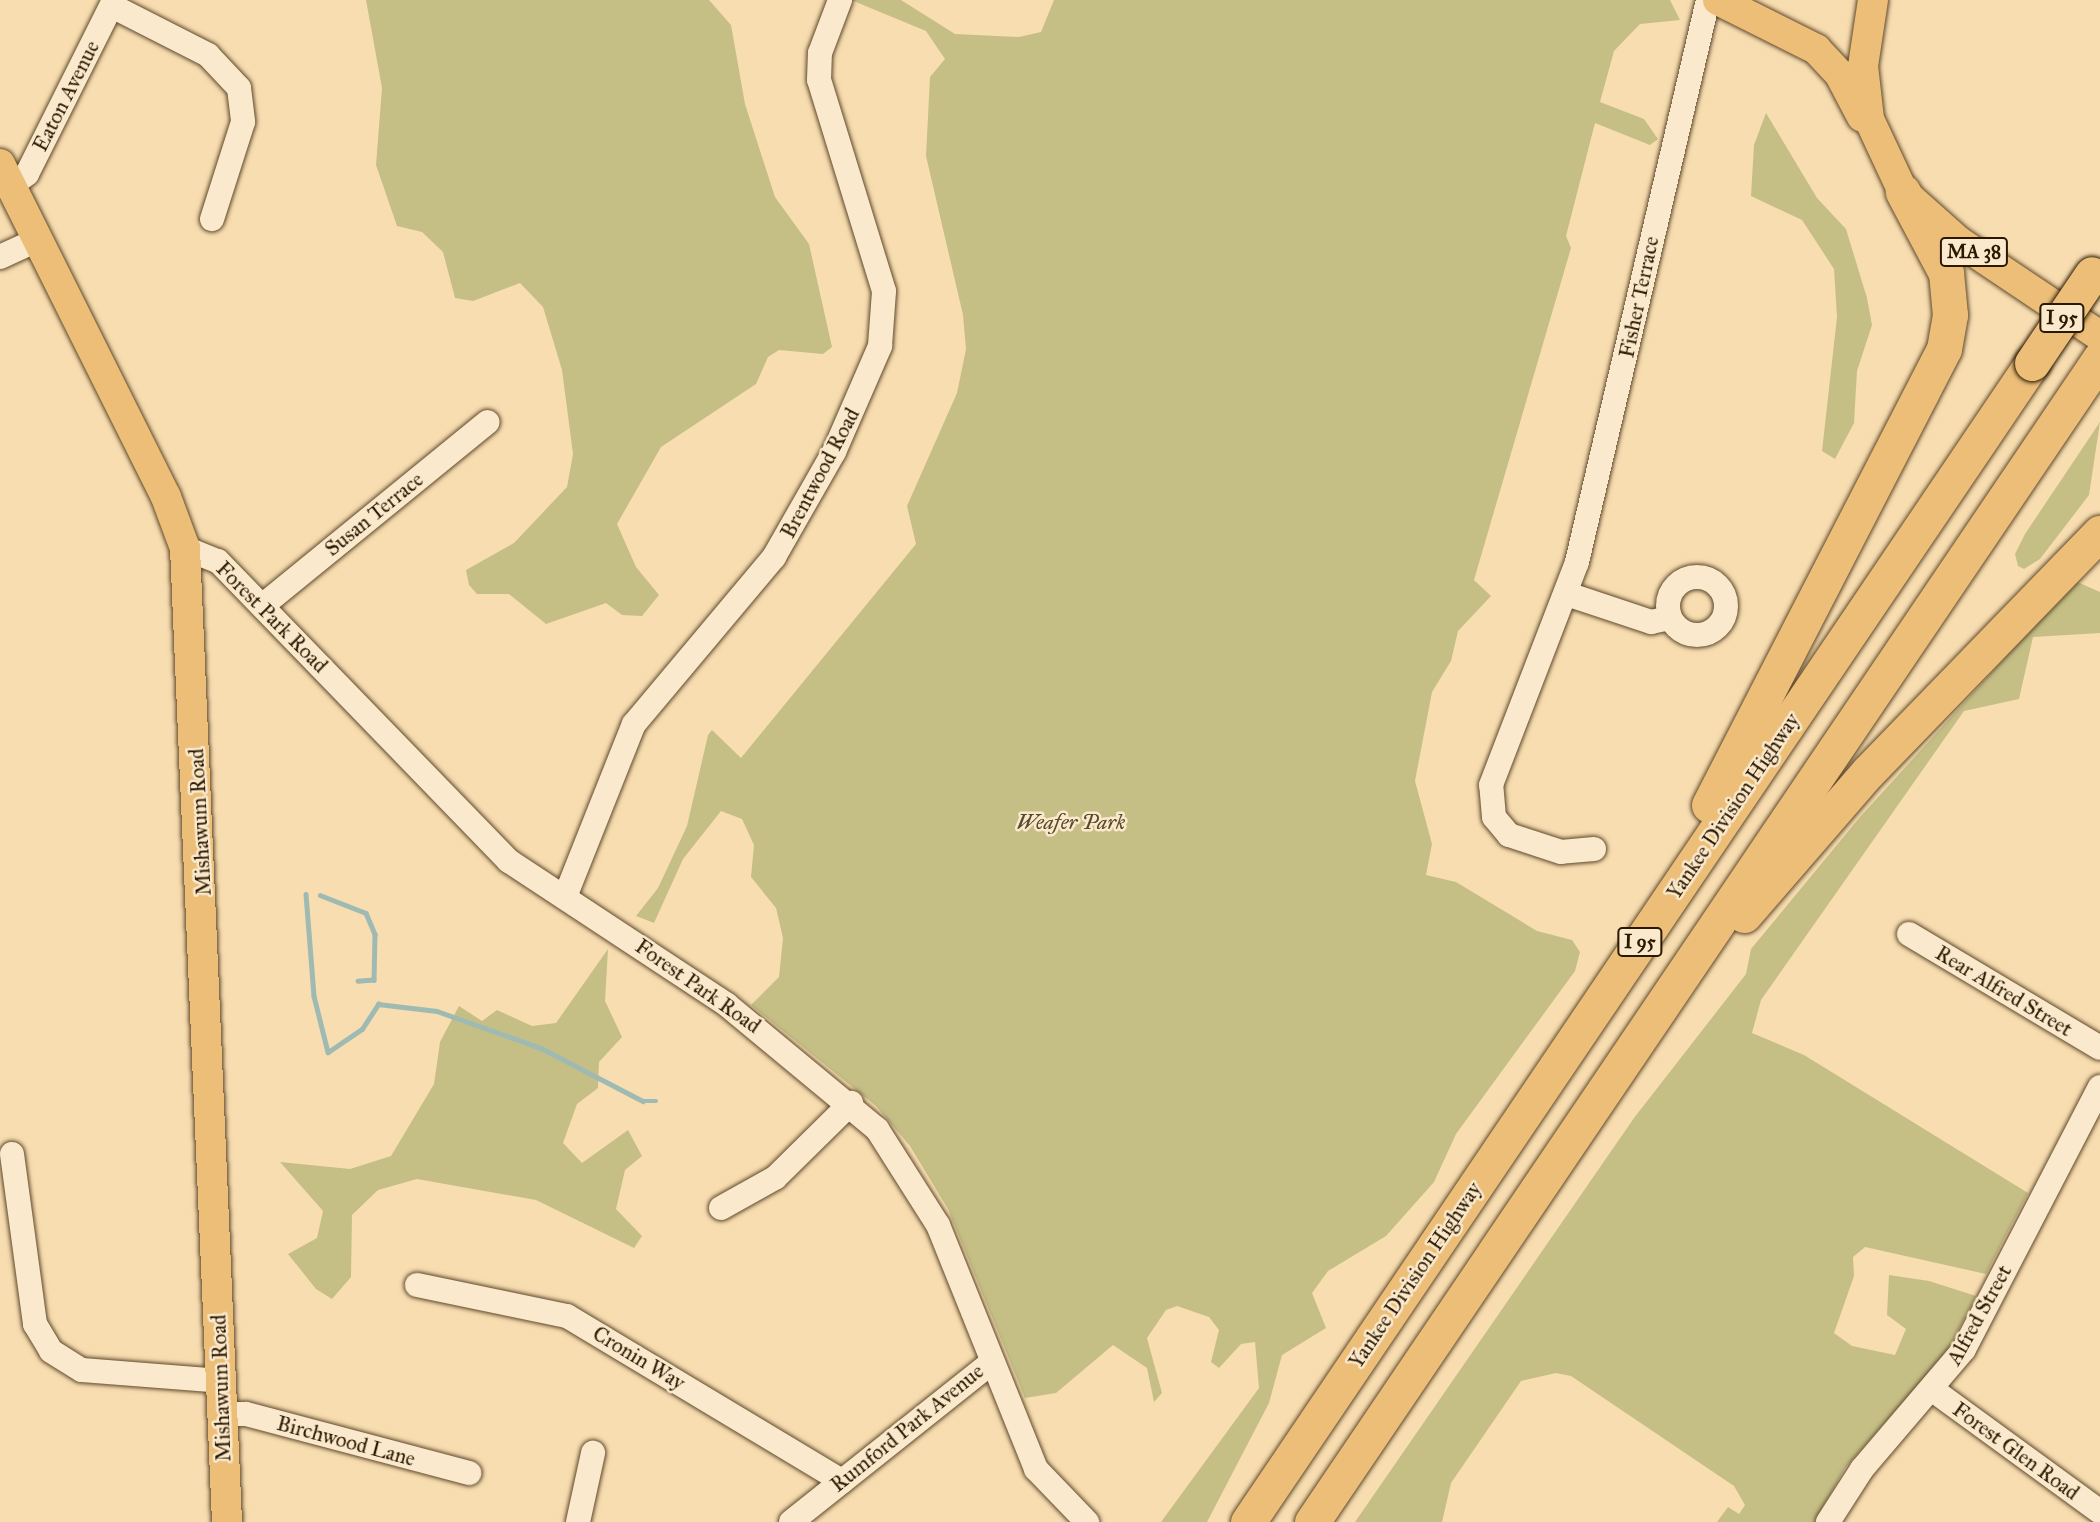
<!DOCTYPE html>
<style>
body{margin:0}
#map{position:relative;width:2100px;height:1522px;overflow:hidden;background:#f8ddb0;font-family:"IM FELL Great Primer",serif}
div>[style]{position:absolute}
.green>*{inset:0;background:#c5bf86}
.stream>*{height:4.5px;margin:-2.25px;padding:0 2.25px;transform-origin:2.25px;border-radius:2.25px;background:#9fbab2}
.roads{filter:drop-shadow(0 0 2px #5e492c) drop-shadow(0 0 2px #5e492c)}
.minor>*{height:24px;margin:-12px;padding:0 12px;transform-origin:12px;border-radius:12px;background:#fae9cc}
.minor>.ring{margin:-12px;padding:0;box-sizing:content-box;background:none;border:24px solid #fae9cc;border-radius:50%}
.major>*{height:30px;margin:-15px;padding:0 15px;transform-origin:15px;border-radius:15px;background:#ecbe78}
.highway>*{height:35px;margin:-17.5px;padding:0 17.5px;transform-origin:17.5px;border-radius:17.5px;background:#ecbe78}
.bridges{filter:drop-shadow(0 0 2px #2a1800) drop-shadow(0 0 2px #2a1800)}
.highway-bridge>*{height:35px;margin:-17.5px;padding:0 17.5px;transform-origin:17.5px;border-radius:17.5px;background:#ecbe78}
span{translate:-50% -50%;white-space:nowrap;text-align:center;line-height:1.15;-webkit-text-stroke:5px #fae9cc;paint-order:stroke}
.shield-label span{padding:2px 5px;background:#fae9cc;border:2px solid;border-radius:5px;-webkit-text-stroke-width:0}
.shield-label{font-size:19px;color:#2a1800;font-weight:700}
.street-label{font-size:21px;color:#2a1800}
.park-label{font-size:21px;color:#584a28;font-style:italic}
</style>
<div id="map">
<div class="green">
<i style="clip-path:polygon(366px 0,709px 0,731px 25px,745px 104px,775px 197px,809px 244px,832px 347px,823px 354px,779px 350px,768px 357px,756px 384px,661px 447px,617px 524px,636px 567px,659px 595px,642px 616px,622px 615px,606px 603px,546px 624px,509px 594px,477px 594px,469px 585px,466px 570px,514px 543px,567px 487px,573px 454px,562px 370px,543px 307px,520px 283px,473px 301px,455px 298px,443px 252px,422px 232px,397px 226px,376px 165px,382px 88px)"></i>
<i style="clip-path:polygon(851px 0,901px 0,955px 34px,1019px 37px,1041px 32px,1054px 0,1670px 0,1680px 20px,1640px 24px,1614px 51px,1600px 102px,1644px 119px,1658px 139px,1650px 145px,1595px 123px,1566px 236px,1571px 248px,1474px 580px,1491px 596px,1458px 631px,1451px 661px,1432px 692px,1415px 781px,1432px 844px,1426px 875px,1456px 882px,1537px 931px,1572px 940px,1580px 952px,1575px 971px,1456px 1134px,1434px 1182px,1386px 1236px,1328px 1271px,1312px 1293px,1326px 1328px,1282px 1355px,1269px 1403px,1207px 1522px,1161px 1522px,1259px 1388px,1255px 1342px,1241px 1344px,1219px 1368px,1211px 1362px,1219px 1330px,1209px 1317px,1177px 1306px,1166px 1310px,1147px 1338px,1162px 1393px,1154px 1402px,1147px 1368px,1113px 1345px,1056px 1393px,1025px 1398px,948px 1209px,910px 1146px,876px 1106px,751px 1005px,779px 977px,783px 938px,776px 908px,751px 877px,754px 845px,742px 819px,721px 811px,683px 859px,654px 923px,636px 916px,658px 888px,687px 826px,708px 735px,712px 730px,741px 758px,916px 544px,907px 506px,957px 393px,966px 349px,963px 315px,926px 156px,930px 77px,945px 59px,926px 31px)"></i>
<i style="clip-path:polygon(1766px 113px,1817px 198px,1846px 229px,1867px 298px,1872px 325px,1857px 371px,1854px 423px,1835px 459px,1822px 451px,1837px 317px,1834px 269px,1802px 220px,1751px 196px,1754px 145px)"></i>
<i style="clip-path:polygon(2100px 422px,2089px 495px,2040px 559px,2024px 569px,2018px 566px,2015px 554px,2025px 534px)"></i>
<i style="clip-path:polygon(2075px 581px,2100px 592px,2100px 633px,2033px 637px,2019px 699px,1964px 711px,1761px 1000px,1752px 1033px,1804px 1055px,2028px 1193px,1986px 1274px,1865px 1247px,1853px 1257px,1854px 1276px,1834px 1333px,1852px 1346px,1895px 1355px,1906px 1329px,1887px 1315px,1889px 1275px,1929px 1281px,1976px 1296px,1946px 1353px,1845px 1468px,1814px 1522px,1717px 1522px,1728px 1507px,1739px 1514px,1745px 1505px,1734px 1486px,1571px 1376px,1556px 1373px,1521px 1381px,1451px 1483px,1442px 1522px,1355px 1522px,1634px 1118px,1746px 974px,1751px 949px,1860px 817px)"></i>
<i style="clip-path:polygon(608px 949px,605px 1001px,622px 1037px,599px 1062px,598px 1088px,577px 1104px,563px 1143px,582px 1163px,628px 1130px,642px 1156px,625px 1170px,616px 1209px,642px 1236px,634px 1248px,536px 1200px,417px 1179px,378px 1190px,352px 1215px,351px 1277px,332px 1299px,316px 1289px,288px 1254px,317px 1238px,323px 1211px,280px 1162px,350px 1169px,391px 1156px,434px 1084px,440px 1042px,459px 1006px,482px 1021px,497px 1010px,532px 1026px,556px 1023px)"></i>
</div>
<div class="stream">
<i style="left:306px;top:894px;width:102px;rotate:85.5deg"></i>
<i style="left:314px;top:996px;width:58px;rotate:76deg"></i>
<i style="left:328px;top:1052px;width:41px;rotate:-34.1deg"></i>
<i style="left:362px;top:1029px;width:30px;rotate:-57deg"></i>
<i style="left:378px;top:1004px;width:59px;rotate:6.8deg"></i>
<i style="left:437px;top:1011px;width:110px;rotate:19.6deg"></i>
<i style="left:541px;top:1048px;width:115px;rotate:27.5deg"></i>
<i style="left:643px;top:1101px;width:13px"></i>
<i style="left:320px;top:895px;width:49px;rotate:21.4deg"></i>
<i style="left:366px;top:913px;width:23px;rotate:67deg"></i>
<i style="left:375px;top:934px;width:46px;rotate:91.2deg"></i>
<i style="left:374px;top:980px;width:16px;rotate:176deg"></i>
</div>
<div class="roads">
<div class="minor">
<i style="left:112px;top:6px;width:108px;rotate:27deg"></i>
<i style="left:208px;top:55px;width:45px;rotate:46.8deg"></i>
<i style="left:239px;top:88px;width:34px;rotate:83deg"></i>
<i style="left:243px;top:122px;width:102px;rotate:107.7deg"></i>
<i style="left:11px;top:186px;width:20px;rotate:-37deg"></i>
<i style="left:27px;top:174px;width:195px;rotate:-63.4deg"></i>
<i style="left:0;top:257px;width:41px;rotate:-24.7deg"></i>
<i style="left:185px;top:548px;width:35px;rotate:22deg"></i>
<i style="left:218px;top:561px;width:418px;rotate:45.9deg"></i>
<i style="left:509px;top:861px;width:261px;rotate:33.4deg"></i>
<i style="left:727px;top:1005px;width:195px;rotate:39.6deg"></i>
<i style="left:877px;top:1129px;width:114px;rotate:57.6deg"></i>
<i style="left:938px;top:1225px;width:263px;rotate:68.1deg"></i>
<i style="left:1036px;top:1469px;width:74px;rotate:46.1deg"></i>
<i class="ring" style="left:1668px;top:577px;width:34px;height:34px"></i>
<i style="left:1567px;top:594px;width:89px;rotate:18.4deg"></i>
<i style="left:1651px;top:622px;width:19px;rotate:-12deg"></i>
<i style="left:262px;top:606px;width:291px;rotate:-39.2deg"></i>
<i style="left:1594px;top:849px;width:33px;rotate:175deg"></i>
<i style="left:1561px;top:852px;width:55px;rotate:-161.9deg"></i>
<i style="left:1509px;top:835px;width:23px;rotate:-130deg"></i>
<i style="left:1494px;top:817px;width:32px;rotate:-95deg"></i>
<i style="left:1491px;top:785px;width:239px;rotate:-68.9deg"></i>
<i style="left:1577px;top:562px;width:577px;rotate:-76.88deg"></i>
<i style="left:565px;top:897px;width:186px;rotate:-68.3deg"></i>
<i style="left:634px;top:724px;width:218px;rotate:-50deg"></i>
<i style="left:774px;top:557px;width:121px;rotate:-60.3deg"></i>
<i style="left:834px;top:452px;width:116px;rotate:-66.5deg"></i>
<i style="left:880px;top:346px;width:55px;rotate:-85.8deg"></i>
<i style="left:884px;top:291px;width:221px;rotate:-107.1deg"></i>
<i style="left:819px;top:80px;width:27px;rotate:-88deg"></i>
<i style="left:820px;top:53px;width:57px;rotate:-69.3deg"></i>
<i style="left:1909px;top:934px;width:222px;rotate:30.8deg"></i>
<i style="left:12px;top:1154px;width:172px;rotate:82.3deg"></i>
<i style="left:35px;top:1324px;width:31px;rotate:59deg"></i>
<i style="left:51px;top:1351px;width:36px;rotate:32deg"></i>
<i style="left:82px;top:1370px;width:139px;rotate:4.5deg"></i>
<i style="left:721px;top:1208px;width:62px;rotate:-29.1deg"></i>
<i style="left:775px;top:1178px;width:107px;rotate:-44.6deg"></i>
<i style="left:417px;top:1285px;width:153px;rotate:11.7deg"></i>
<i style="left:567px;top:1316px;width:321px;rotate:31deg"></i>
<i style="left:1933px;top:1390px;width:207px;rotate:36.1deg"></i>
<i style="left:222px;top:1414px;width:24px"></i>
<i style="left:246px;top:1414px;width:231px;rotate:14.8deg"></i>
<i style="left:578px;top:1522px;width:71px;rotate:-77.7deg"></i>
<i style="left:791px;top:1522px;width:257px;rotate:-38.5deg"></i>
<i style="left:1828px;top:1522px;width:63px;rotate:-57.3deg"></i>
<i style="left:1862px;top:1469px;width:157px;rotate:-49.6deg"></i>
<i style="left:1964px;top:1349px;width:295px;rotate:-62.6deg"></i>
</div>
<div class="major">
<i style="left:1718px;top:0;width:110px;rotate:26.6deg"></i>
<i style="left:1816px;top:49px;width:35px;rotate:47deg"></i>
<i style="left:1840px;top:75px;width:47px;rotate:62.4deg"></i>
<i style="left:1873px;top:0;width:67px;rotate:98.6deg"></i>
<i style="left:1863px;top:66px;width:53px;rotate:83.5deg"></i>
<i style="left:1869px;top:119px;width:81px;rotate:65deg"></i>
<i style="left:1903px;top:192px;width:74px;rotate:41.7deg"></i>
<i style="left:1958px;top:241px;width:171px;rotate:33.8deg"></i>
<i style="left:0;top:164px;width:372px;rotate:63.5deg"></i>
<i style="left:166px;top:497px;width:54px;rotate:69.6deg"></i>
<i style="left:185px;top:548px;width:975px;rotate:87.53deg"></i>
</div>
<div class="highway">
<i style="left:1709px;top:805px;width:513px;rotate:-62.74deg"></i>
<i style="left:1944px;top:349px;width:35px;rotate:-80deg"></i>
<i style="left:1950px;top:315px;width:42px;rotate:-95.4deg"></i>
<i style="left:1946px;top:273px;width:92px;rotate:-118deg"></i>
<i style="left:1744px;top:915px;width:189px;rotate:-49.1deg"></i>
<i style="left:1868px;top:772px;width:333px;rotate:-45.9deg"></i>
<i style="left:1248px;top:1522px;width:1399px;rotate:-55.92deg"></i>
<i style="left:1312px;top:1522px;width:1406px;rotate:-55.9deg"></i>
</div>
</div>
<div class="bridges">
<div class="highway-bridge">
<i style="left:2032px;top:363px;width:107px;rotate:-56deg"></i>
</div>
</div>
<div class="shield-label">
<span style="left:1974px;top:252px">MA 38</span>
<span style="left:2062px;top:318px">I 95</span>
<span style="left:1640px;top:942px">I 95</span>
</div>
<div class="street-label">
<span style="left:66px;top:96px;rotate:-63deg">Eaton Avenue</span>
<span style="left:1639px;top:297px;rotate:-78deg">Fisher Terrace</span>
<span style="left:820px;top:473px;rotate:-62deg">Brentwood Road</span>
<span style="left:374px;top:514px;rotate:-39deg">Susan Terrace</span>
<span style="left:272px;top:617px;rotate:45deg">Forest Park Road</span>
<span style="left:1733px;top:806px;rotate:-56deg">Yankee Division Highway</span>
<span style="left:200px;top:822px;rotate:-93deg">Mishawum Road</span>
<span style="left:698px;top:986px;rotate:35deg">Forest Park Road</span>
<span style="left:2004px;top:991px;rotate:31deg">Rear Alfred Street</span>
<span style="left:1415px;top:1275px;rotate:-56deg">Yankee Division Highway</span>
<span style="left:1979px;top:1315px;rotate:-61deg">Alfred Street</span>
<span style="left:639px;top:1358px;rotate:31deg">Cronin Way</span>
<span style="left:221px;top:1388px;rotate:-92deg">Mishawum Road</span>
<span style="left:907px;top:1428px;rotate:-39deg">Rumford Park Avenue</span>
<span style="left:346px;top:1441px;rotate:15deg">Birchwood Lane</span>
<span style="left:2016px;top:1451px;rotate:36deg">Forest Glen Road</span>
</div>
<div class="park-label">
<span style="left:1071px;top:822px">Weafer Park</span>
</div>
</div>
